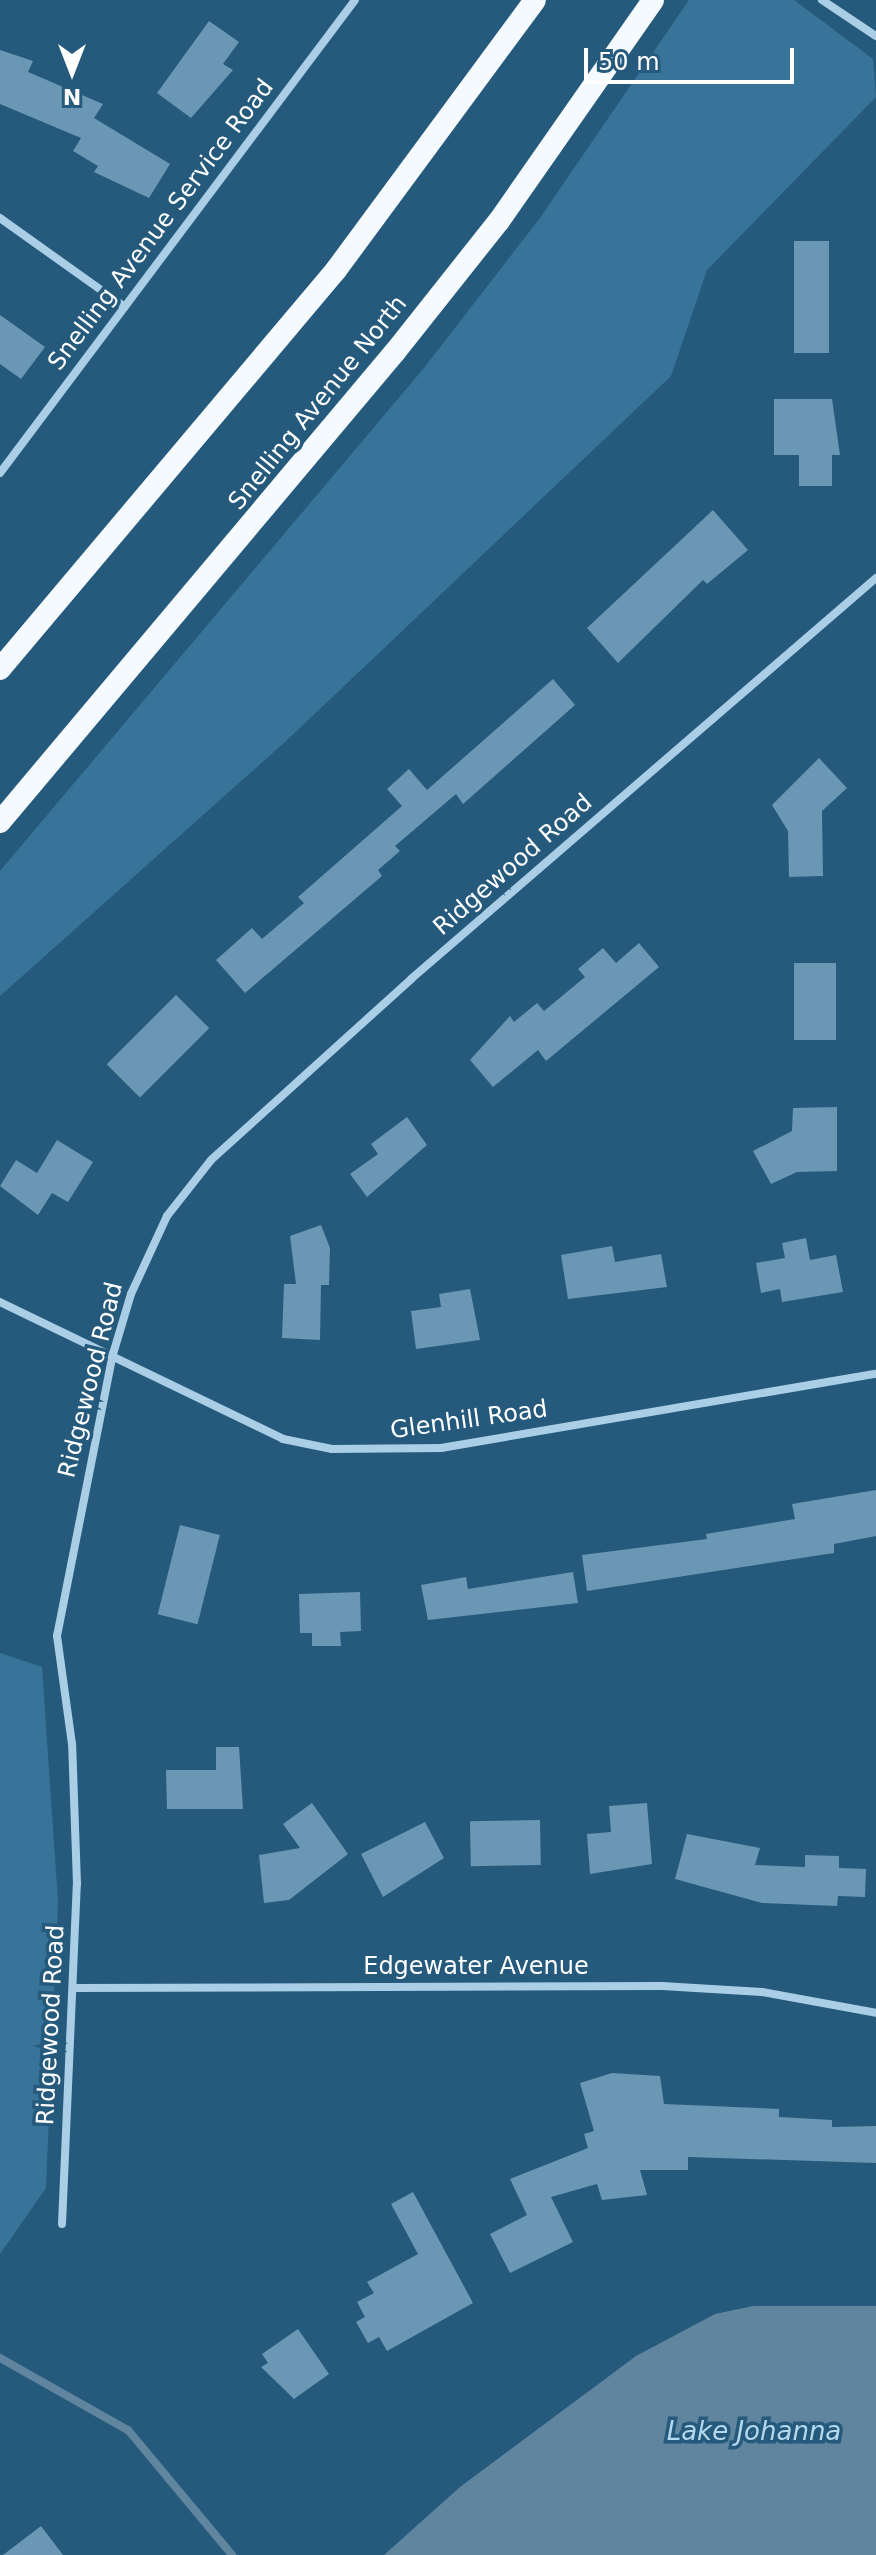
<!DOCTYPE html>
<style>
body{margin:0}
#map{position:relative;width:876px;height:2555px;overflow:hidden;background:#255a7c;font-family:"DejaVu Sans",sans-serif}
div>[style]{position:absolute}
.green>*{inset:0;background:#38749a}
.water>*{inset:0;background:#60859f}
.stream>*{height:8px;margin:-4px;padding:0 4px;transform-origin:4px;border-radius:4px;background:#60859f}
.building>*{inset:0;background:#6a97b4;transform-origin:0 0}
.minor>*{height:8px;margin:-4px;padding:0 4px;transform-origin:4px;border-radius:4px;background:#a9cee5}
.trunk>*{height:22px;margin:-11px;padding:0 11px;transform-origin:11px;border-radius:11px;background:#f4fafe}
span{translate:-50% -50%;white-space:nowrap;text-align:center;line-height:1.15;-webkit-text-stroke:7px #255a7c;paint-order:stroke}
.street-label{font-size:24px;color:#fff}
.water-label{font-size:26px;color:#b4d8ed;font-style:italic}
.north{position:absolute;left:32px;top:32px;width:80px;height:80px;-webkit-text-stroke:6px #255a7c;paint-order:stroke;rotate:180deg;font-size:22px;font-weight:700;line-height:32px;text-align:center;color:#fff}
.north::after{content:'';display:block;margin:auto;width:28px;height:36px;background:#fff;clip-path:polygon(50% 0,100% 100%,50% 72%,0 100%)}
.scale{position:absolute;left:584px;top:48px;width:210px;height:36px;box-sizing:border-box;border:4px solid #fff;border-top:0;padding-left:10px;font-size:24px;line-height:28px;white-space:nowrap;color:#fff;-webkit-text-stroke:6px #255a7c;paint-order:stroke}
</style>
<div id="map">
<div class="green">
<i style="clip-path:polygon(689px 0,794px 0,873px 59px,876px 97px,707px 270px,671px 376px,285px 742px,0 996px,0 871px,424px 368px,540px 218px)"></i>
<i style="clip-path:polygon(0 1653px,42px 1667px,58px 1902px,46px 2188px,0 2254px)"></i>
</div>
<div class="water">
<i style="clip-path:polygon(753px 2306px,876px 2306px,876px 2555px,384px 2555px,460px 2487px,636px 2356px,715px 2314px)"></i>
</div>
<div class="stream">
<i style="left:0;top:2358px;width:147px;rotate:29.4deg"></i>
<i style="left:128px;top:2430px;width:163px;rotate:50.2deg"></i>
</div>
<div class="building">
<i style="clip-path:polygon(209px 21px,239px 42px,223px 64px,233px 70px,191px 118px,157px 93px)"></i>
<i style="clip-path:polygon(0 50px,33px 61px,28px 72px,103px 104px,94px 118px,170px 164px,149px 198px,94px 172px,98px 166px,73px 151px,81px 138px,0 104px)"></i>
<i style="left:794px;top:241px;width:35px;height:112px"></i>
<i style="clip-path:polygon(0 315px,45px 347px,21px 379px,0 364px)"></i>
<i style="clip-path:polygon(774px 399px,832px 399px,840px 455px,832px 455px,832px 486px,799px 486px,799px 455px,774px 455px)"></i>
<i style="clip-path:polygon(713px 510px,748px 550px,707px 584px,703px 580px,618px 663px,587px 628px)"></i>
<i style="clip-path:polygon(553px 679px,575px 705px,463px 804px,456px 794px,395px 846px,400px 851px,378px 870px,382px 876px,245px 993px,216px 960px,252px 928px,262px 939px,304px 903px,298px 897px,402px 806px,387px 789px,409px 769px,427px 790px)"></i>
<i style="clip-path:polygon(819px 758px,847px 788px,822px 811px,823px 876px,789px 877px,788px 831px,772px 805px)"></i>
<i style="clip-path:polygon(639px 943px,659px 967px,546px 1061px,538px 1050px,493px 1087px,470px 1060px,510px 1016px,514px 1022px,537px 1003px,544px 1011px,585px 977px,578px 969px,603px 948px,616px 963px)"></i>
<i style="left:794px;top:963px;width:42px;height:77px"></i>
<i style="left:176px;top:995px;width:47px;height:98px;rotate:45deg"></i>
<i style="clip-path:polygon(837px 1107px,837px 1171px,797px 1172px,771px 1184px,753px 1151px,792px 1131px,793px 1108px)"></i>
<i style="clip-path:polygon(407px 1117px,427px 1145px,367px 1197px,350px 1174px,378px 1154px,371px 1144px)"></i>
<i style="clip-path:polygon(57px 1140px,93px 1162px,68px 1202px,52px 1193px,38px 1215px,0 1186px,16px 1160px,37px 1173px)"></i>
<i style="clip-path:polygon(321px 1225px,330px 1248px,329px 1285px,321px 1285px,320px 1340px,282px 1338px,284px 1284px,296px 1284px,290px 1236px)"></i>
<i style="clip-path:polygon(806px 1238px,810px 1260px,836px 1255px,843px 1292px,782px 1302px,780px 1289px,761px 1293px,756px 1263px,785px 1258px,782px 1243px)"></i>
<i style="clip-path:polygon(612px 1246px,615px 1262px,661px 1254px,667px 1287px,568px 1299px,561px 1255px)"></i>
<i style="clip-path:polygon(470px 1289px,480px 1340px,416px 1349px,411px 1311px,441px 1307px,439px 1294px)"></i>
<i style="clip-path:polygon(876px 1490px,876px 1536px,834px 1544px,834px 1553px,587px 1591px,582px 1555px,707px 1539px,706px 1534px,795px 1519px,792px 1504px)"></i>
<i style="left:180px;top:1525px;width:41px;height:92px;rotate:14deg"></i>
<i style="clip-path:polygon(573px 1572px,578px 1603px,428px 1620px,421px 1585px,466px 1577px,468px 1589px)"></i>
<i style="clip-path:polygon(360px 1592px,361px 1631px,340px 1632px,341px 1646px,312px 1646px,312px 1633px,300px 1633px,299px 1594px)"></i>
<i style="clip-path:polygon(216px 1747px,239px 1747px,243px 1809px,167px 1809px,166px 1770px,216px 1770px)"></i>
<i style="clip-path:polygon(312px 1803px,348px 1854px,289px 1900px,264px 1903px,259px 1855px,300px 1848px,283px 1824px)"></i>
<i style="clip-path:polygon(647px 1803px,652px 1864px,590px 1874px,587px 1834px,611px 1832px,609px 1806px)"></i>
<i style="left:540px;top:1820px;width:45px;height:70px;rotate:89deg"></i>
<i style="clip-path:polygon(425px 1822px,444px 1858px,383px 1897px,361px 1854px)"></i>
<i style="clip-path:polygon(687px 1834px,760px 1848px,755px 1865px,805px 1867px,805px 1855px,839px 1856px,839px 1868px,866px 1869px,865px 1897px,838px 1896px,837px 1906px,762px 1903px,675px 1879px)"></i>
<i style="clip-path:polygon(612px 2073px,660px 2076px,664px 2104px,779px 2109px,779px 2117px,832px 2120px,832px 2127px,876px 2126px,876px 2163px,688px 2157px,688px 2170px,640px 2170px,647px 2195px,602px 2200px,597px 2184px,551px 2197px,573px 2242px,510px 2273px,490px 2234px,527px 2215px,510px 2179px,588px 2148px,584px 2134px,594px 2131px,580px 2083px)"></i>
<i style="clip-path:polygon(413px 2192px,473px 2303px,387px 2351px,379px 2337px,368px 2343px,356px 2322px,365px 2317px,357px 2302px,374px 2293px,367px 2282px,418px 2254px,391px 2204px)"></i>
<i style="clip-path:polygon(298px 2329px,329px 2374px,294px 2399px,261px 2367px,268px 2363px,262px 2354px)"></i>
<i style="clip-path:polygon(41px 2526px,63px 2555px,3px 2555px)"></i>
</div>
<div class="minor">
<i style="left:822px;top:0;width:65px;rotate:33.7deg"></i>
<i style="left:0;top:218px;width:153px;rotate:35.5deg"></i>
<i style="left:0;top:473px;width:591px;rotate:-53.11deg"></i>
<i style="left:0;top:1302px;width:314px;rotate:25.8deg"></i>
<i style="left:283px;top:1439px;width:50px;rotate:11.5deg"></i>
<i style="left:332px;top:1449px;width:109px;rotate:-0.5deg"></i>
<i style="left:441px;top:1448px;width:441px;rotate:-9.7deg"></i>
<i style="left:73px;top:1988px;width:589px;rotate:-0.19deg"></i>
<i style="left:662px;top:1986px;width:100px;rotate:3.4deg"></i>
<i style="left:762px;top:1992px;width:116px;rotate:10.4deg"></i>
<i style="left:62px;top:2224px;width:340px;rotate:-87.5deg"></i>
<i style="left:77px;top:1884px;width:140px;rotate:-92deg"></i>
<i style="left:72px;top:1744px;width:109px;rotate:-97.9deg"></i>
<i style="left:57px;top:1636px;width:288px;rotate:-78.8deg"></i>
<i style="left:113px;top:1354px;width:63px;rotate:-73.3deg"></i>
<i style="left:131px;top:1294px;width:86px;rotate:-65.2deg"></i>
<i style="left:167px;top:1216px;width:71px;rotate:-51.8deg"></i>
<i style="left:211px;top:1160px;width:270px;rotate:-42.1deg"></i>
<i style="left:411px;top:979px;width:614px;rotate:-40.77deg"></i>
</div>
<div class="trunk">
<i style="left:0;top:669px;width:522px;rotate:-49.9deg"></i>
<i style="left:336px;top:270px;width:335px;rotate:-53.6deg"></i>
<i style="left:0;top:822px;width:614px;rotate:-49.96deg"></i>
<i style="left:395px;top:352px;width:167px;rotate:-51.6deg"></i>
<i style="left:499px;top:221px;width:269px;rotate:-55.1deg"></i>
</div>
<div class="street-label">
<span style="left:161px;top:225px;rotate:-53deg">Snelling Avenue Service Road</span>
<span style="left:318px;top:403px;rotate:-51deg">Snelling Avenue North</span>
<span style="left:513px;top:865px;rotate:-41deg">Ridgewood Road</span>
<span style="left:91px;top:1380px;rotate:-76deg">Ridgewood Road</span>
<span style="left:469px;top:1420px;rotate:-8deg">Glenhill Road</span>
<span style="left:476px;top:1967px">Edgewater Avenue</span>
<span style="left:51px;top:2025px;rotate:-87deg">Ridgewood Road</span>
</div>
<div class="water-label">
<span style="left:754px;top:2432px">Lake Johanna</span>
</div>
<div class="north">N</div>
<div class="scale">50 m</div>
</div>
